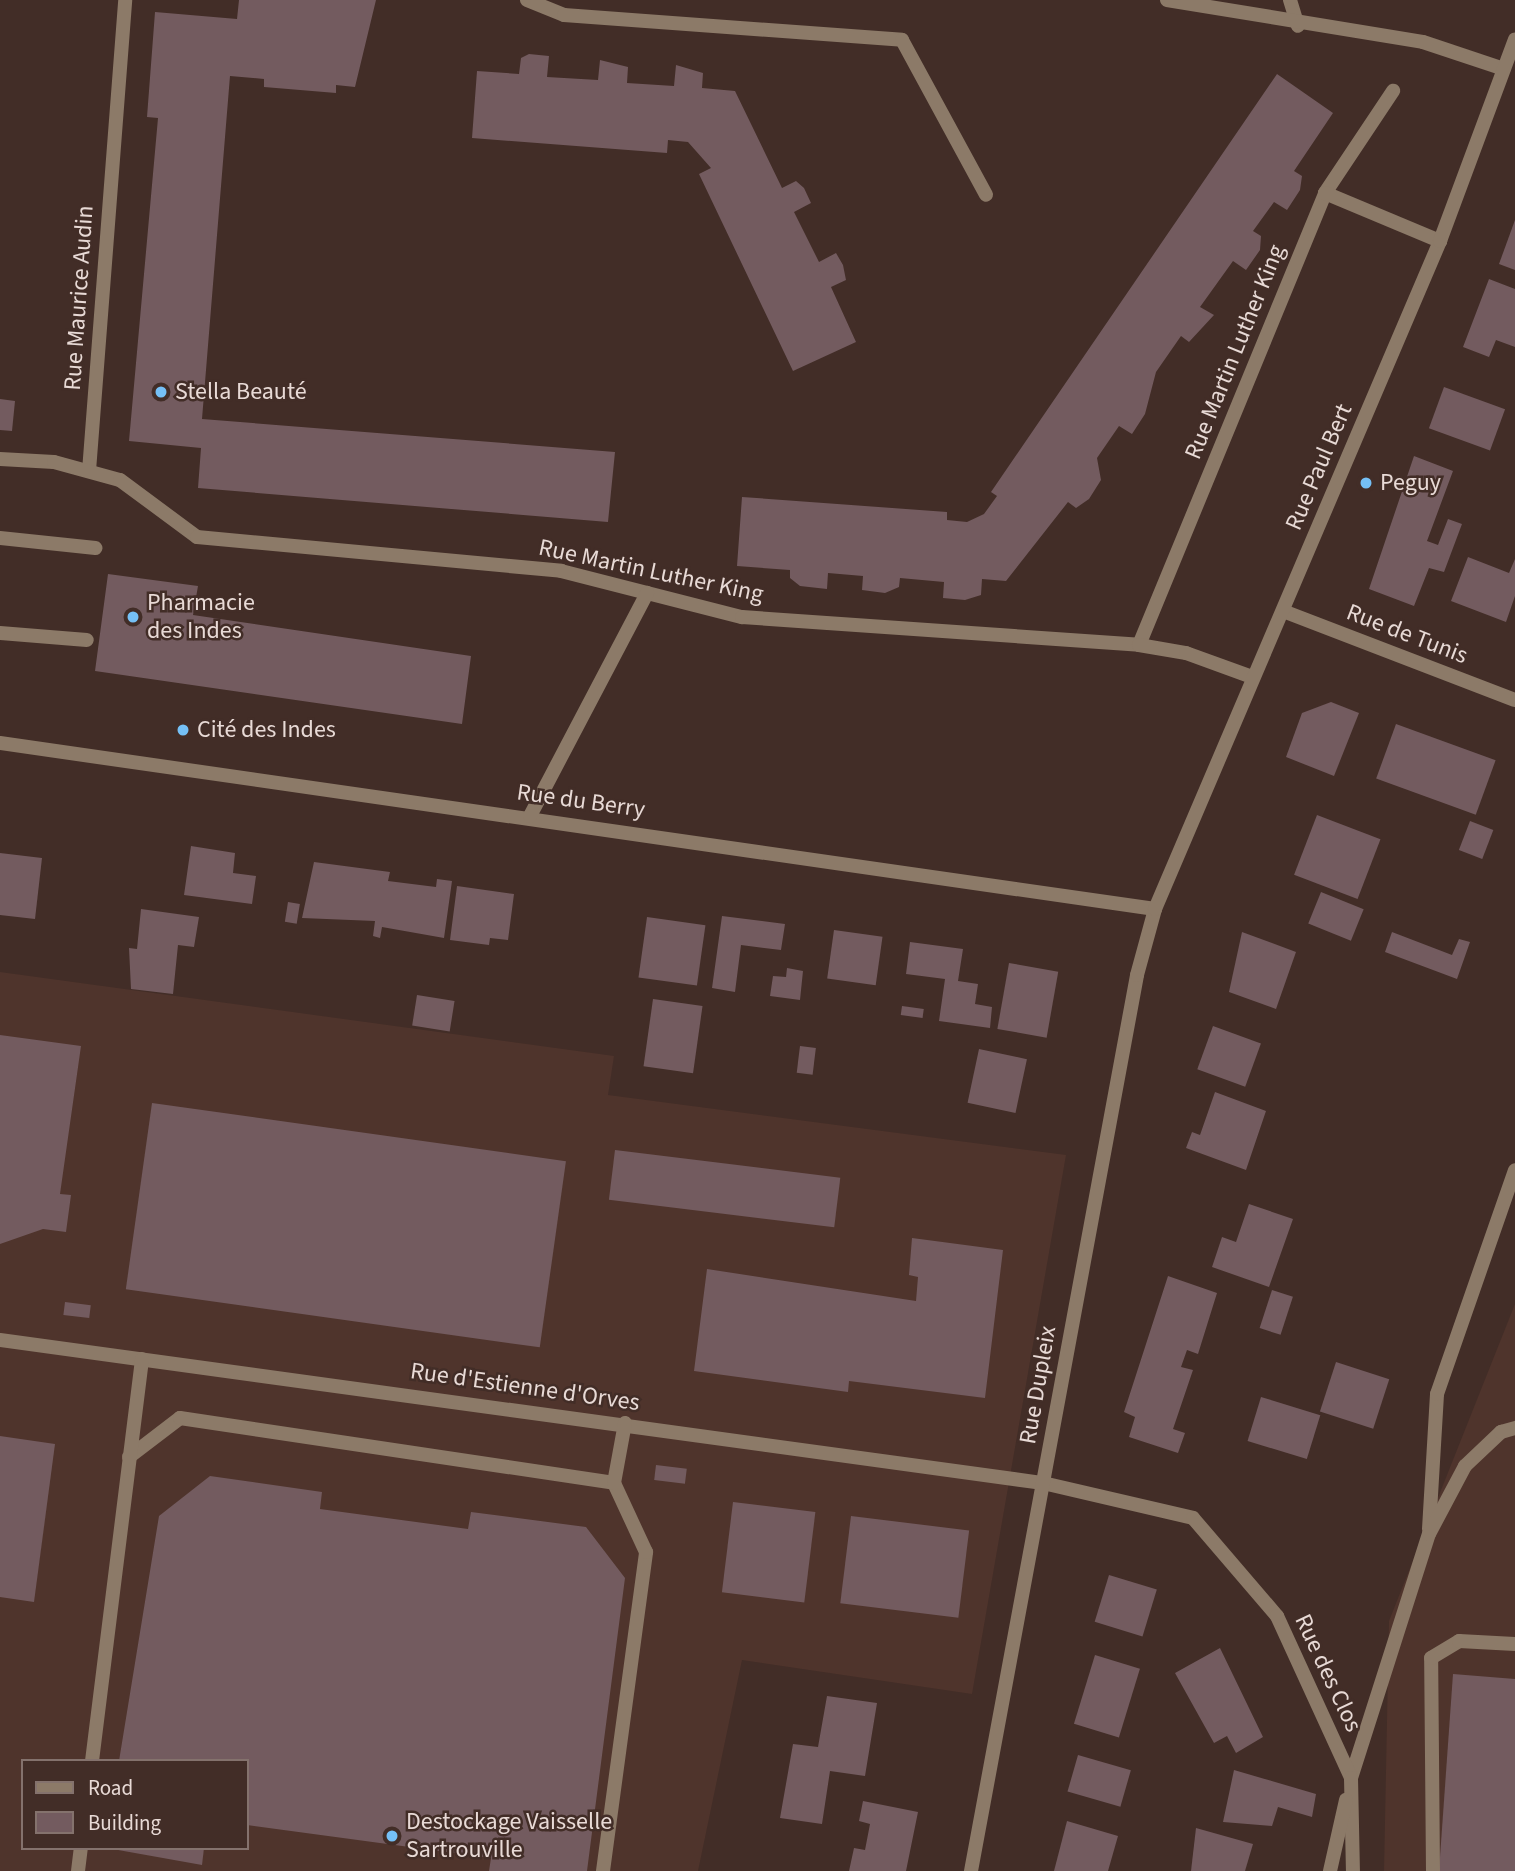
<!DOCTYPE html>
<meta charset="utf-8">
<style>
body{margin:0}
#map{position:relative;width:1515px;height:1871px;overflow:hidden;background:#422d27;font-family:"Source Sans 3",sans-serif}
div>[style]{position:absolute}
.built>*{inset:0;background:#4f342c}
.building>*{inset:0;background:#735b5f;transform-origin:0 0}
.service>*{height:14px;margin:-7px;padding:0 7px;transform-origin:7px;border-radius:7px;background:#8c7a68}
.minor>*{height:14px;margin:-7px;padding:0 7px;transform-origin:7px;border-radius:7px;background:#8c7a68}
.dots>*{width:19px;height:19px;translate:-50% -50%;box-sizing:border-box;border:4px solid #422d27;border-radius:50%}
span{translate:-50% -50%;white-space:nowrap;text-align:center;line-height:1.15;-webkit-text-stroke:5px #422d27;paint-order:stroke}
.street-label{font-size:24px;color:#e8dad6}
.poi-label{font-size:24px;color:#e8dad6}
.left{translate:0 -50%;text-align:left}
.legend{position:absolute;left:21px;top:1759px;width:228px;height:91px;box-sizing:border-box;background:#422d27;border:2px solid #84726d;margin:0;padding:9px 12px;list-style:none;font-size:21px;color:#e8dad6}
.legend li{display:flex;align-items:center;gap:14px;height:35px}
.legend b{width:35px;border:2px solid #84726d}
</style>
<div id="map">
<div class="built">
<i style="clip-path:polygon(evenodd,0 972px,614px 1056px,608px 1095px,1066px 1155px,972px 1694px,742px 1660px,698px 1871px,0 1871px,0 972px,23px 1761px,247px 1761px,247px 1848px,23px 1848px,23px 1761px)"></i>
<i style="clip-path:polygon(1515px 1304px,1515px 1871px,1384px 1871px,1389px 1621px)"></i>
</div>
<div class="building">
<i style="clip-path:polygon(239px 0,376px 0,355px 87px,336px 85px,336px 93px,264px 87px,264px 79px,230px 76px,202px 419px,615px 452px,608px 522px,198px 488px,201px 448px,129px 441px,158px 118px,147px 117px,155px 12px,237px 19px)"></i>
<i style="clip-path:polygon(529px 54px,549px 56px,547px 77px,598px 80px,600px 60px,628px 67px,627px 83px,674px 86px,676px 65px,703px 73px,702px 88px,735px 91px,782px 188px,796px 181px,804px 188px,811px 203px,794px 212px,819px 262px,836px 253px,843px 265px,846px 280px,831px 287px,856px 342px,793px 371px,699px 174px,711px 168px,688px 142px,668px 140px,667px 153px,472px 138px,477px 71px,519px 74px,521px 58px)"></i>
<i style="clip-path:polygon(1277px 74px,1333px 113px,1294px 171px,1302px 176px,1300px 190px,1287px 210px,1274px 202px,1253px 231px,1261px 236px,1260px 250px,1246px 270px,1233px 261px,1200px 307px,1214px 315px,1189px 342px,1181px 336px,1156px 372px,1145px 414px,1132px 434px,1119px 426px,1097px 458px,1101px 480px,1089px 499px,1076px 508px,1068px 502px,1006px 581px,982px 579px,981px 595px,965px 600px,943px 598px,944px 582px,900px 578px,899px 587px,885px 593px,862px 590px,863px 576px,828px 573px,827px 589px,800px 586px,790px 578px,790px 570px,737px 566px,742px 497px,947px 512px,947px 520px,967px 522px,984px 514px,997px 496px,991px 492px)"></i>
<i style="clip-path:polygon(1515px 220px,1515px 270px,1499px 264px)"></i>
<i style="clip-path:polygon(1489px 279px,1515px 289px,1515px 347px,1496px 340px,1489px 357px,1463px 347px)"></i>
<i style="left:1444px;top:387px;width:65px;height:44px;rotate:20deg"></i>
<i style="clip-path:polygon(0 399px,15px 401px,12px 431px,0 430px)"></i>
<i style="clip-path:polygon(1414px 456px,1453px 471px,1427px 541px,1438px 545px,1448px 519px,1462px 524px,1444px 572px,1429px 568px,1414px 606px,1369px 589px)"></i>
<i style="clip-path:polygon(1468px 557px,1509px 573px,1515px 559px,1515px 596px,1506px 622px,1451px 601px)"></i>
<i style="clip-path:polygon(108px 574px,198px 586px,193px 615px,471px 656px,462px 724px,95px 671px)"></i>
<i style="clip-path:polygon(1331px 702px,1359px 713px,1334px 776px,1286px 757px,1302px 713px)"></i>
<i style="left:1396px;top:724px;width:106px;height:58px;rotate:20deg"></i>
<i style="left:1317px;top:815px;width:68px;height:64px;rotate:21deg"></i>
<i style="left:1470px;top:821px;width:25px;height:31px;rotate:21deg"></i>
<i style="clip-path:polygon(191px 846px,235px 853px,233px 873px,256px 876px,252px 904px,184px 895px)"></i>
<i style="clip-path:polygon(0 853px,42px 858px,35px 919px,0 915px)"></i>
<i style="clip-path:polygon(314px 862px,390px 872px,388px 881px,436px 887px,437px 879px,452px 881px,444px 938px,382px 927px,380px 938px,373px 936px,375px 921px,302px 918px)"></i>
<i style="clip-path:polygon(457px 886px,514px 894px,508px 940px,490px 938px,489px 945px,450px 940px)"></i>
<i style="left:1321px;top:892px;width:46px;height:34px;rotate:22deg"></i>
<i style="left:288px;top:902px;width:12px;height:20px;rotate:9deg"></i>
<i style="clip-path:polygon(141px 909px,199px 917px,194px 947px,178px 945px,173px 994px,131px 989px,129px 948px,137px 949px)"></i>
<i style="clip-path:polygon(722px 916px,785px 924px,781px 950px,741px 945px,735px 992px,712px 988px)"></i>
<i style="left:647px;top:917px;width:59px;height:61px;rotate:8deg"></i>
<i style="left:834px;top:930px;width:49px;height:49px;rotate:8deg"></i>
<i style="clip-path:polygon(1242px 932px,1296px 952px,1276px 1009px,1229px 992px)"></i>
<i style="clip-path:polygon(1392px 932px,1452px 955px,1459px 939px,1470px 942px,1457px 979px,1385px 952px)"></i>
<i style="clip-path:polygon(910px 942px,963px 949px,958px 981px,978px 984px,975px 1004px,992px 1007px,990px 1028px,939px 1021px,945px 979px,906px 974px)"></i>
<i style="left:1009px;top:963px;width:50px;height:67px;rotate:10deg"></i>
<i style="clip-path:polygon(787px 968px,803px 971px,800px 1000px,770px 996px,773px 976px,786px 977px)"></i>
<i style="left:417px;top:995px;width:38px;height:31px;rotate:9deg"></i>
<i style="left:653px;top:999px;width:50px;height:68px;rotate:8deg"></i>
<i style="left:902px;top:1006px;width:22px;height:9px;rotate:8deg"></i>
<i style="left:1213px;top:1026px;width:51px;height:46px;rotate:20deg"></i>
<i style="clip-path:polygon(0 1035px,81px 1046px,60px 1194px,71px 1195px,66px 1232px,43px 1229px,0 1244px)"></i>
<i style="left:800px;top:1046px;width:16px;height:27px;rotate:7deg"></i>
<i style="left:979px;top:1049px;width:49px;height:55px;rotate:12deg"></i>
<i style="clip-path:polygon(1215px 1092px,1266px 1111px,1246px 1170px,1186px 1148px,1192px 1132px,1200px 1135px)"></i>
<i style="left:152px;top:1103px;width:418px;height:188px;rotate:8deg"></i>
<i style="left:615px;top:1150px;width:227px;height:50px;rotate:7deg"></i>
<i style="clip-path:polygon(1249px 1204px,1293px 1219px,1269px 1287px,1212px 1267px,1222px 1237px,1236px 1242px)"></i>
<i style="clip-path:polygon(912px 1238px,1003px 1250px,985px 1398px,849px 1381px,848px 1392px,694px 1371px,707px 1269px,916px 1301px,918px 1277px,909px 1275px)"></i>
<i style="clip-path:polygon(1168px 1276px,1217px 1293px,1198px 1354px,1187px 1350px,1181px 1367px,1193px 1370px,1173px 1429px,1185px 1433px,1178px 1453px,1129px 1437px,1135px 1417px,1124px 1412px)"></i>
<i style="left:1272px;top:1290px;width:22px;height:40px;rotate:18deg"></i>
<i style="left:65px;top:1302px;width:26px;height:13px;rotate:7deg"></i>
<i style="left:1336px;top:1362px;width:56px;height:52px;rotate:18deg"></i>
<i style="left:1261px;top:1397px;width:62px;height:46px;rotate:17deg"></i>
<i style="clip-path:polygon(0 1436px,55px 1444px,34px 1602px,0 1597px)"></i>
<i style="left:656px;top:1465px;width:31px;height:15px;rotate:7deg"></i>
<i style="clip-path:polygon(210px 1476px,322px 1492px,320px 1509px,468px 1529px,471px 1512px,586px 1527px,625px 1578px,587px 1871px,489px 1871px,491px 1858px,247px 1825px,247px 1761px,119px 1761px,159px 1516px)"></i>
<i style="left:733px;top:1502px;width:83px;height:91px;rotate:7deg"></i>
<i style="left:851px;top:1516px;width:119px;height:88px;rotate:7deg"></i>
<i style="left:1109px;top:1575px;width:50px;height:49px;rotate:17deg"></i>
<i style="clip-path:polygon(1220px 1648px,1263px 1737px,1236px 1753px,1227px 1736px,1214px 1743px,1175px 1673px)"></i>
<i style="left:1095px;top:1655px;width:47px;height:72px;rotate:17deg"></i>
<i style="clip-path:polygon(1453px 1674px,1515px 1679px,1515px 1871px,1439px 1871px)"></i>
<i style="clip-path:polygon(827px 1696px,877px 1703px,865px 1776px,830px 1771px,822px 1824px,780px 1818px,793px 1744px,818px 1747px)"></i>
<i style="left:1078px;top:1755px;width:55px;height:38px;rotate:16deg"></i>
<i style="clip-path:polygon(1234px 1770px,1316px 1794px,1312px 1817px,1278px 1807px,1272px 1826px,1223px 1822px)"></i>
<i style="clip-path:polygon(863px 1801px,918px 1812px,906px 1871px,849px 1871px,854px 1848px,865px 1850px,870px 1824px,859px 1821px)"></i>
<i style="clip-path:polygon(1067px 1821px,1118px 1836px,1108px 1871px,1054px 1871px)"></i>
<i style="clip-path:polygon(1196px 1828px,1253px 1844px,1245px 1871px,1191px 1871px)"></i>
<i style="clip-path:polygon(107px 1848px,204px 1848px,202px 1865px)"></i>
</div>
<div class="service">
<i style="left:1290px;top:0;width:27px;rotate:73deg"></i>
<i style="left:1325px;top:193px;width:123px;rotate:-56.3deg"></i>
<i style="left:89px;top:471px;width:472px;rotate:-85.6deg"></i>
<i style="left:0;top:538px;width:96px;rotate:6deg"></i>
<i style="left:0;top:633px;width:87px;rotate:4.6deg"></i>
<i style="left:0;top:1340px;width:1053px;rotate:7.81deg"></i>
<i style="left:129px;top:1457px;width:64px;rotate:-37.4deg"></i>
<i style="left:180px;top:1418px;width:439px;rotate:8.5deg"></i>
<i style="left:1429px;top:1529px;width:135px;rotate:-86.6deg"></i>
<i style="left:1437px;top:1394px;width:237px;rotate:-70.8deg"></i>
<i style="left:92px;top:1761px;width:405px;rotate:-82.9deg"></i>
<i style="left:1351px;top:1778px;width:256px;rotate:-72.3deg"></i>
<i style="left:1429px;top:1534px;width:77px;rotate:-62.1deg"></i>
<i style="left:1465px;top:1466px;width:50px;rotate:-43.4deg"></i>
<i style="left:1501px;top:1432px;width:15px;rotate:-16deg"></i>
<i style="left:78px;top:1871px;width:23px;rotate:-83deg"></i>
<i style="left:603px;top:1871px;width:322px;rotate:-82.3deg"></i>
<i style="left:646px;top:1552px;width:76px;rotate:-114.9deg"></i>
<i style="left:614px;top:1483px;width:61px;rotate:-79.6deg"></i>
<i style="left:1433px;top:1871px;width:213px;rotate:-90.5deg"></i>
<i style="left:1431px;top:1658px;width:33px;rotate:-31deg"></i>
<i style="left:1459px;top:1641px;width:56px;rotate:3.1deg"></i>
</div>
<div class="minor">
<i style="left:527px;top:0;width:40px;rotate:22deg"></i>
<i style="left:564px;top:15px;width:339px;rotate:4.2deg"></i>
<i style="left:902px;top:40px;width:176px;rotate:61.5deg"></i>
<i style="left:1167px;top:0;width:259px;rotate:9.3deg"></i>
<i style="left:1423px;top:42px;width:85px;rotate:18.4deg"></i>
<i style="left:0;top:459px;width:54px;rotate:3.2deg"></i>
<i style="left:54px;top:462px;width:68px;rotate:15.3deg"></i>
<i style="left:120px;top:480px;width:96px;rotate:36.5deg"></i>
<i style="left:197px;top:537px;width:366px;rotate:5.3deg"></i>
<i style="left:561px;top:571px;width:187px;rotate:14.3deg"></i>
<i style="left:742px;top:617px;width:398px;rotate:4deg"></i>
<i style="left:1139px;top:645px;width:489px;rotate:-67.6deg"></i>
<i style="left:1325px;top:193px;width:125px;rotate:22.7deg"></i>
<i style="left:1283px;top:611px;width:248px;rotate:21deg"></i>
<i style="left:1139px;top:645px;width:48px;rotate:9.7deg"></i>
<i style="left:1186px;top:653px;width:70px;rotate:20deg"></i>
<i style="left:0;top:743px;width:1167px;rotate:8.18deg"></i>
<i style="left:530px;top:816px;width:252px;rotate:-62.3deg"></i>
<i style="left:1043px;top:1483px;width:154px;rotate:13.1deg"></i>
<i style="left:1193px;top:1518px;width:129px;rotate:49.4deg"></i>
<i style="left:1277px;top:1616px;width:178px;rotate:65.4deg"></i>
<i style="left:1351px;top:1778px;width:93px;rotate:88.8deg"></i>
<i style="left:971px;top:1871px;width:911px;rotate:-79.5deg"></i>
<i style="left:1137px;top:975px;width:68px;rotate:-74.7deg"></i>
<i style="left:1155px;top:909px;width:726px;rotate:-66.89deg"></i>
<i style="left:1440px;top:241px;width:215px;rotate:-69.6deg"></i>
<i style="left:1330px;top:1871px;width:73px;rotate:-77.3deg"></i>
</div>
<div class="dots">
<i style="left:161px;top:392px;background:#75c0f6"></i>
<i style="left:1366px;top:483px;background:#75c0f6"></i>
<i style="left:133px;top:617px;background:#75c0f6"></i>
<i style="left:183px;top:730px;background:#75c0f6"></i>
<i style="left:392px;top:1836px;background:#75c0f6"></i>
</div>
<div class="street-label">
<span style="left:79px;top:298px;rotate:-86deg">Rue Maurice Audin</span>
<span style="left:1235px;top:352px;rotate:-68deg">Rue Martin Luther King</span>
<span style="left:1319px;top:467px;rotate:-67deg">Rue Paul Bert</span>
<span style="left:651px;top:571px;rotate:12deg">Rue Martin Luther King</span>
<span style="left:1407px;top:634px;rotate:21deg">Rue de Tunis</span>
<span style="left:581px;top:801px;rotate:8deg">Rue du Berry</span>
<span style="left:1038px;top:1385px;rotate:-80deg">Rue Dupleix</span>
<span style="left:525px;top:1387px;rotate:8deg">Rue d'Estienne d'Orves</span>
<span style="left:1328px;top:1673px;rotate:65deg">Rue des Clos</span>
</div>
<div class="poi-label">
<span class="left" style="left:175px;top:392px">Stella Beauté</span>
<span class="left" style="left:1380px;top:483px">Peguy</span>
<span class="left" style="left:147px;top:617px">Pharmacie<br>des Indes</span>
<span class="left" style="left:197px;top:730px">Cité des Indes</span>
<span class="left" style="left:406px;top:1836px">Destockage Vaisselle<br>Sartrouville</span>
</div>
<ul class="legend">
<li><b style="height:9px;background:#8c7a68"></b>Road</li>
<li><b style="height:19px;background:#735b5f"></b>Building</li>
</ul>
</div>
